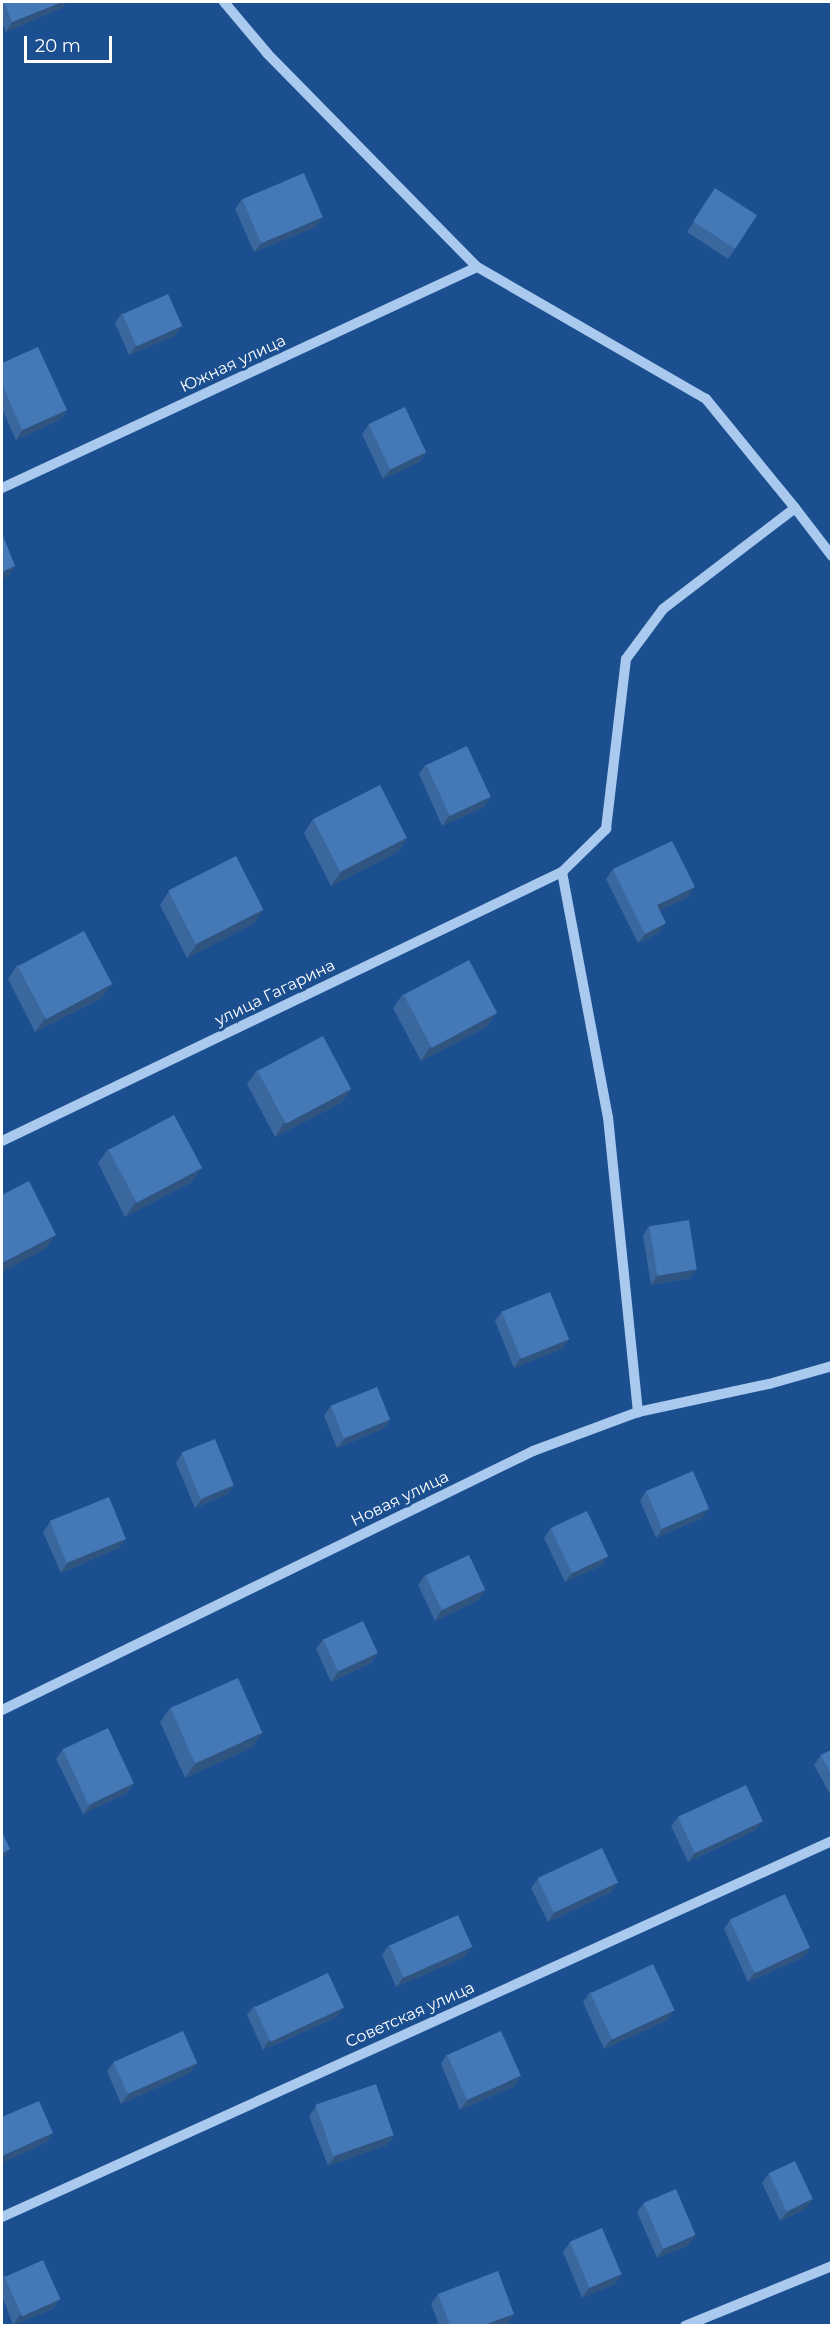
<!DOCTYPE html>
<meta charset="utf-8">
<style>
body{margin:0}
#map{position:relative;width:833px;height:2327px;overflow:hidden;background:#1b4f8f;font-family:Montserrat,sans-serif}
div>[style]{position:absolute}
.minor>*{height:10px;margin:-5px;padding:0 5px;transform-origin:5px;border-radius:5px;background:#a9c9ee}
.wall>*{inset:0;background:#3a679d}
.shaded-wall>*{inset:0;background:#305480}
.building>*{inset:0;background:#4478b7;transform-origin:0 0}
span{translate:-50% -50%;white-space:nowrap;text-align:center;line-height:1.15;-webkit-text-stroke:6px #1b4f8f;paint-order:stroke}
.street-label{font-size:16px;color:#fff}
.frame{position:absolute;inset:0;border:3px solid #fff;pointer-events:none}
.scale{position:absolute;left:24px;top:36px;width:88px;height:27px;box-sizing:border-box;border:3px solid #fff;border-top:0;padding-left:8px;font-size:18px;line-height:21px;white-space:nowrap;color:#fff;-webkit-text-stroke:4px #1b4f8f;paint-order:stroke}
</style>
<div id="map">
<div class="minor">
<i style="left:2px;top:488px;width:524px;rotate:-24.95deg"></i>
<i style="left:795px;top:508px;width:61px;rotate:52.4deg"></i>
<i style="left:562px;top:872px;width:249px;rotate:79.4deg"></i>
<i style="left:608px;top:1117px;width:297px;rotate:84.2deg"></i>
<i style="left:2px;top:1141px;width:621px;rotate:-25.66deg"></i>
<i style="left:562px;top:872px;width:62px;rotate:-44.3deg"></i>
<i style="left:606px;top:829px;width:171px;rotate:-83.3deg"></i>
<i style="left:626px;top:659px;width:62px;rotate:-53.5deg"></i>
<i style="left:663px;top:609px;width:166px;rotate:-37.4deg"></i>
<i style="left:795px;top:508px;width:141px;rotate:-129.2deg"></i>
<i style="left:706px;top:399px;width:264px;rotate:-150deg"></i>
<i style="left:477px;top:267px;width:300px;rotate:-134.5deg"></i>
<i style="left:267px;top:53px;width:67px;rotate:-130.1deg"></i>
<i style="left:2px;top:1710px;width:591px;rotate:-26deg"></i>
<i style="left:533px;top:1451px;width:112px;rotate:-20.4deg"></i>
<i style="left:638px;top:1412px;width:134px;rotate:-12.1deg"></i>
<i style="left:769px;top:1384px;width:66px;rotate:-15.9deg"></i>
<i style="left:2px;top:2217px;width:911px;rotate:-24.37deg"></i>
<i style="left:685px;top:2326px;width:159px;rotate:-22.2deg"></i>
</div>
<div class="wall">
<i style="clip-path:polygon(2px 2px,67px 2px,62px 8px,6px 32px,2px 22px)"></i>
<i style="clip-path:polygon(715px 188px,735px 249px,728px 259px,687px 232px)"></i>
<i style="clip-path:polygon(242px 199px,316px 227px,254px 252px,235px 209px)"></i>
<i style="clip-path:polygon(122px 313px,175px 336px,129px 355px,115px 323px)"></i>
<i style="clip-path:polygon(2px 363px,67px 410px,60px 420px,16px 440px,2px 409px)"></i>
<i style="clip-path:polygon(369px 424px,426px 452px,420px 462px,383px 479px,362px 434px)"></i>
<i style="clip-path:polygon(426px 764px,484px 807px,442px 826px,419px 774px)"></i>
<i style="clip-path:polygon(313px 819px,407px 838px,398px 852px,331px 886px,304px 833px)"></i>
<i style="clip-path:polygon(613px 869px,688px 897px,660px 910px,659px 933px,638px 943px,606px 879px)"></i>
<i style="clip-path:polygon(169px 891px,263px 910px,253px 924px,187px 958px,160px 905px)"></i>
<i style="clip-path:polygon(17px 965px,102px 998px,35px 1032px,8px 979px)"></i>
<i style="clip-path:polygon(403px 994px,487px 1027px,421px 1061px,393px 1008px)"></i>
<i style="clip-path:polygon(257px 1070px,351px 1089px,341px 1103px,275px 1137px,247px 1084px)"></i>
<i style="clip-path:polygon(108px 1149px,192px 1182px,125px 1217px,98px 1163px)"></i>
<i style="clip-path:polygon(649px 1226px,690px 1278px,651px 1285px,643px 1236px)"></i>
<i style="clip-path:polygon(502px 1311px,569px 1339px,562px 1349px,514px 1368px,495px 1321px)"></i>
<i style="clip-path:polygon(331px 1406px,390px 1419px,383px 1429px,337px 1448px,324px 1416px)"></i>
<i style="clip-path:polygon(182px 1453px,234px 1485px,228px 1494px,195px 1508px,176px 1463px)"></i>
<i style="clip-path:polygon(646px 1491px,702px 1518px,656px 1538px,640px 1501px)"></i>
<i style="clip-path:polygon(50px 1522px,126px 1539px,119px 1548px,61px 1573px,43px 1532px)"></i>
<i style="clip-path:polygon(551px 1528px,608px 1556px,601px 1566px,565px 1582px,544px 1538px)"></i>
<i style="clip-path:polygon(425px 1575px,485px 1590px,479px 1600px,435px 1621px,418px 1585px)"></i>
<i style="clip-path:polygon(323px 1639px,378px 1653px,371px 1663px,331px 1682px,316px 1649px)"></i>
<i style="clip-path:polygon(170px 1708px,253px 1747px,185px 1778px,160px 1722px)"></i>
<i style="clip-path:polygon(63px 1749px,134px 1783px,127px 1793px,83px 1814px,56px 1759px)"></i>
<i style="clip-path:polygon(831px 1750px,831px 1793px,830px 1794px,814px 1765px,821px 1755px)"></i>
<i style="clip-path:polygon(678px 1817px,756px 1830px,688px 1862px,671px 1826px)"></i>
<i style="clip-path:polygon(538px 1879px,612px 1892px,548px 1922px,531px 1888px)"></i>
<i style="clip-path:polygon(730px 1920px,810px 1947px,804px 1957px,748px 1982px,724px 1929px)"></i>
<i style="clip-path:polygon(389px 1945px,465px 1957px,396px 1987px,382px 1955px)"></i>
<i style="clip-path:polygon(590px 1992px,668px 2020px,604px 2049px,583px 2002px)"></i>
<i style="clip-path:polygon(254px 2006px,337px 2017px,263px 2050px,247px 2015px)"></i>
<i style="clip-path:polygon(447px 2054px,515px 2086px,460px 2110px,441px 2064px)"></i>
<i style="clip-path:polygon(114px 2062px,197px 2063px,190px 2073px,121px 2104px,107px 2071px)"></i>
<i style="clip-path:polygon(316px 2106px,394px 2135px,387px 2145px,328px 2166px,309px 2116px)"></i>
<i style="clip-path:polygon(769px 2173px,806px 2209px,780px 2221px,762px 2183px)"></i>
<i style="clip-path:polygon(644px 2203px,689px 2245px,657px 2258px,637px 2212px)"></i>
<i style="clip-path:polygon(570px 2242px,622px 2274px,615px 2284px,582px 2298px,563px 2252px)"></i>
<i style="clip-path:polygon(4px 2275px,60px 2299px,53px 2309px,13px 2325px,2px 2296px,2px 2278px)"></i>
<i style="clip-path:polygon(438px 2294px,508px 2324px,503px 2325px,439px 2325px,431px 2304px)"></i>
</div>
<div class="shaded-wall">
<i style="clip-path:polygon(62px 2px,67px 2px,62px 8px,6px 32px,12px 22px)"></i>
<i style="clip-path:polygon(323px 217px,316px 227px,254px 252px,261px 243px)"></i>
<i style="clip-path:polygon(182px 326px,175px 336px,129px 355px,136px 346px)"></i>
<i style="clip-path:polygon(67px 410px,60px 420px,16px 440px,22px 430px)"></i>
<i style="clip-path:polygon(426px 452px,420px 462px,383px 479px,390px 470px)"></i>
<i style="clip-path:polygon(15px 566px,9px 576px,2px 579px,2px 572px)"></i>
<i style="clip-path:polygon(491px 797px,484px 807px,442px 826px,449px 816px)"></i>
<i style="clip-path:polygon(407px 838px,398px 852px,331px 886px,341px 872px)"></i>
<i style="clip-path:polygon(695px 887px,688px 897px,651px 915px,657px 905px)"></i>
<i style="clip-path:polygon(263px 910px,253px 924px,187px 958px,197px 944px)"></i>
<i style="clip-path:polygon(666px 923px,659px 933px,638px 943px,645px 934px)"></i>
<i style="clip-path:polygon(112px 984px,102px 998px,35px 1032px,45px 1018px)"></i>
<i style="clip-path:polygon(497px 1013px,487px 1027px,421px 1061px,430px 1047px)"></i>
<i style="clip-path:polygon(351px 1089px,341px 1103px,275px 1137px,284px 1123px)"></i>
<i style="clip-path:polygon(202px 1168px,192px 1182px,125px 1217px,135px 1203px)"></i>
<i style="clip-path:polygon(56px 1235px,46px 1249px,2px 1272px,2px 1263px)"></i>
<i style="clip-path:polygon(697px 1269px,690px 1278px,651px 1285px,658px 1275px)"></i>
<i style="clip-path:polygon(569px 1339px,562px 1349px,514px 1368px,520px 1358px)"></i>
<i style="clip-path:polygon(390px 1419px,383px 1429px,337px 1448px,344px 1439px)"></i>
<i style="clip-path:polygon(234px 1485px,228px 1494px,195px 1508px,202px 1499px)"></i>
<i style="clip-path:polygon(709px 1509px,702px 1518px,656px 1538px,663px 1528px)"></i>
<i style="clip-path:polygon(126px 1539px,119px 1548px,61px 1573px,67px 1563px)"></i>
<i style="clip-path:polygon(608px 1556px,601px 1566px,565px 1582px,572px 1573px)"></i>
<i style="clip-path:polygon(485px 1590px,479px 1600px,435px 1621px,441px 1611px)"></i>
<i style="clip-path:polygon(378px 1653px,371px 1663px,331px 1682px,338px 1672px)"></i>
<i style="clip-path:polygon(263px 1733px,253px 1747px,185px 1778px,195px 1764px)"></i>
<i style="clip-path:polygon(134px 1783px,127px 1793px,83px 1814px,90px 1805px)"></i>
<i style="clip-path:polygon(763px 1821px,756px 1830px,688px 1862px,695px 1853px)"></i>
<i style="clip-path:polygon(10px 1849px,3px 1859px,2px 1860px,2px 1853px)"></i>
<i style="clip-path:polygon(618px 1882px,612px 1892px,548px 1922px,554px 1913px)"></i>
<i style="clip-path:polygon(472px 1947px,465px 1957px,396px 1987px,403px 1978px)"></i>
<i style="clip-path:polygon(810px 1947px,804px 1957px,748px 1982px,755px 1972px)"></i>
<i style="clip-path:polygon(344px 2008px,337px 2017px,263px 2050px,269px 2040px)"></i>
<i style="clip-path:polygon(674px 2010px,668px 2020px,604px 2049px,611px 2039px)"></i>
<i style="clip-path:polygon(197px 2063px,190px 2073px,121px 2104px,128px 2094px)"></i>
<i style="clip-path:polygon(521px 2076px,515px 2086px,460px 2110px,467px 2100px)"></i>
<i style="clip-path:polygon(53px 2133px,46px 2143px,2px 2163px,2px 2156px)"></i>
<i style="clip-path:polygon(394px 2135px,387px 2145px,328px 2166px,335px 2156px)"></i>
<i style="clip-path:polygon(813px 2199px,806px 2209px,780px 2221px,787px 2212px)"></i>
<i style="clip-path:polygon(696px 2235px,689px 2245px,657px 2258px,663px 2249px)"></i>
<i style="clip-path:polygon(622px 2274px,615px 2284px,582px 2298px,589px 2288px)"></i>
<i style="clip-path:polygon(60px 2299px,53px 2309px,13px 2325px,20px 2315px)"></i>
<i style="clip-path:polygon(514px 2314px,508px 2324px,503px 2325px,484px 2325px)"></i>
</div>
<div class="building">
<i style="clip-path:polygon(4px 2px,62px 2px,12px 22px)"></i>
<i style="left:304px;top:173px;width:48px;height:67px;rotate:67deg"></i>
<i style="left:715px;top:188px;width:50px;height:40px;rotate:33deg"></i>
<i style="left:168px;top:294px;width:35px;height:50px;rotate:66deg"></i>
<i style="clip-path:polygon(38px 347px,67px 410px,22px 430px,2px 384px,2px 363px)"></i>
<i style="left:405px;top:407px;width:50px;height:40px;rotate:65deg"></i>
<i style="clip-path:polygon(2px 533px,15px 566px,2px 572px)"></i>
<i style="left:467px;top:746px;width:56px;height:45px;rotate:65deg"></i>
<i style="left:380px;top:785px;width:59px;height:75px;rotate:63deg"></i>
<i style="clip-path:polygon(672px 841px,695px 887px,657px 905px,666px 923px,645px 934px,613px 869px)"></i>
<i style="left:236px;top:856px;width:60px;height:76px;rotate:63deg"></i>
<i style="left:84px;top:931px;width:60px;height:75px;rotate:62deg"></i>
<i style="left:469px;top:960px;width:60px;height:74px;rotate:62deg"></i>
<i style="left:323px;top:1036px;width:60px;height:74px;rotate:62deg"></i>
<i style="left:174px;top:1115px;width:60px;height:74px;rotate:62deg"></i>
<i style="clip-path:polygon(29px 1181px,56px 1235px,2px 1263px,2px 1195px)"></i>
<i style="left:689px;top:1220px;width:50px;height:40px;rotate:81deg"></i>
<i style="left:550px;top:1292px;width:51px;height:52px;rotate:68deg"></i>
<i style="left:377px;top:1387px;width:35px;height:50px;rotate:68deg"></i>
<i style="left:215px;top:1439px;width:50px;height:36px;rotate:68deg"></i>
<i style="left:693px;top:1471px;width:41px;height:51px;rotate:67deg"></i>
<i style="left:109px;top:1497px;width:45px;height:64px;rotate:68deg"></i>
<i style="left:587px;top:1511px;width:50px;height:40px;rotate:65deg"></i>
<i style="left:469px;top:1555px;width:38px;height:48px;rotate:65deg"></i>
<i style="left:363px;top:1621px;width:35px;height:44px;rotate:65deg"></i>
<i style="left:238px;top:1678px;width:60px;height:74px;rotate:66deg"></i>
<i style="left:108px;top:1728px;width:61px;height:50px;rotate:65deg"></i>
<i style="clip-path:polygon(831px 1750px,831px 1774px,821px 1755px)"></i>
<i style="left:746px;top:1785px;width:40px;height:75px;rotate:65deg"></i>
<i style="clip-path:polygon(2px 1832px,10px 1849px,2px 1853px)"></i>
<i style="left:602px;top:1848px;width:38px;height:71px;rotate:65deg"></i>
<i style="left:785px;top:1894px;width:59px;height:61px;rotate:65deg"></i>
<i style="left:458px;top:1915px;width:35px;height:75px;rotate:66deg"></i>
<i style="left:653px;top:1964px;width:51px;height:69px;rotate:65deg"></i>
<i style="left:328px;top:1973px;width:38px;height:81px;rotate:65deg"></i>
<i style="left:183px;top:2031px;width:35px;height:76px;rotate:66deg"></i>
<i style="left:501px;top:2031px;width:49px;height:59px;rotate:66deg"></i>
<i style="left:376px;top:2084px;width:54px;height:64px;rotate:71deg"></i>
<i style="clip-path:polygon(39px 2101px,53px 2133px,2px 2156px,2px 2117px)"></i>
<i style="left:795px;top:2161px;width:42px;height:29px;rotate:65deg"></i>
<i style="left:676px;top:2189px;width:50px;height:35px;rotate:67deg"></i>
<i style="left:602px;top:2228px;width:50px;height:35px;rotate:67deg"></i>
<i style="left:43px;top:2260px;width:43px;height:42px;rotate:66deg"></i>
<i style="clip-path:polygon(498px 2271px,514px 2314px,484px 2325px,450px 2325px,438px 2294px)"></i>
</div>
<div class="street-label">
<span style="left:233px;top:364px;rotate:-25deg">Южная улица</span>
<span style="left:275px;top:993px;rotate:-26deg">улица Гагарина</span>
<span style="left:400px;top:1499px;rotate:-26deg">Новая улица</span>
<span style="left:410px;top:2015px;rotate:-24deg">Советская улица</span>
</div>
<div class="frame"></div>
<div class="scale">20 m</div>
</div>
